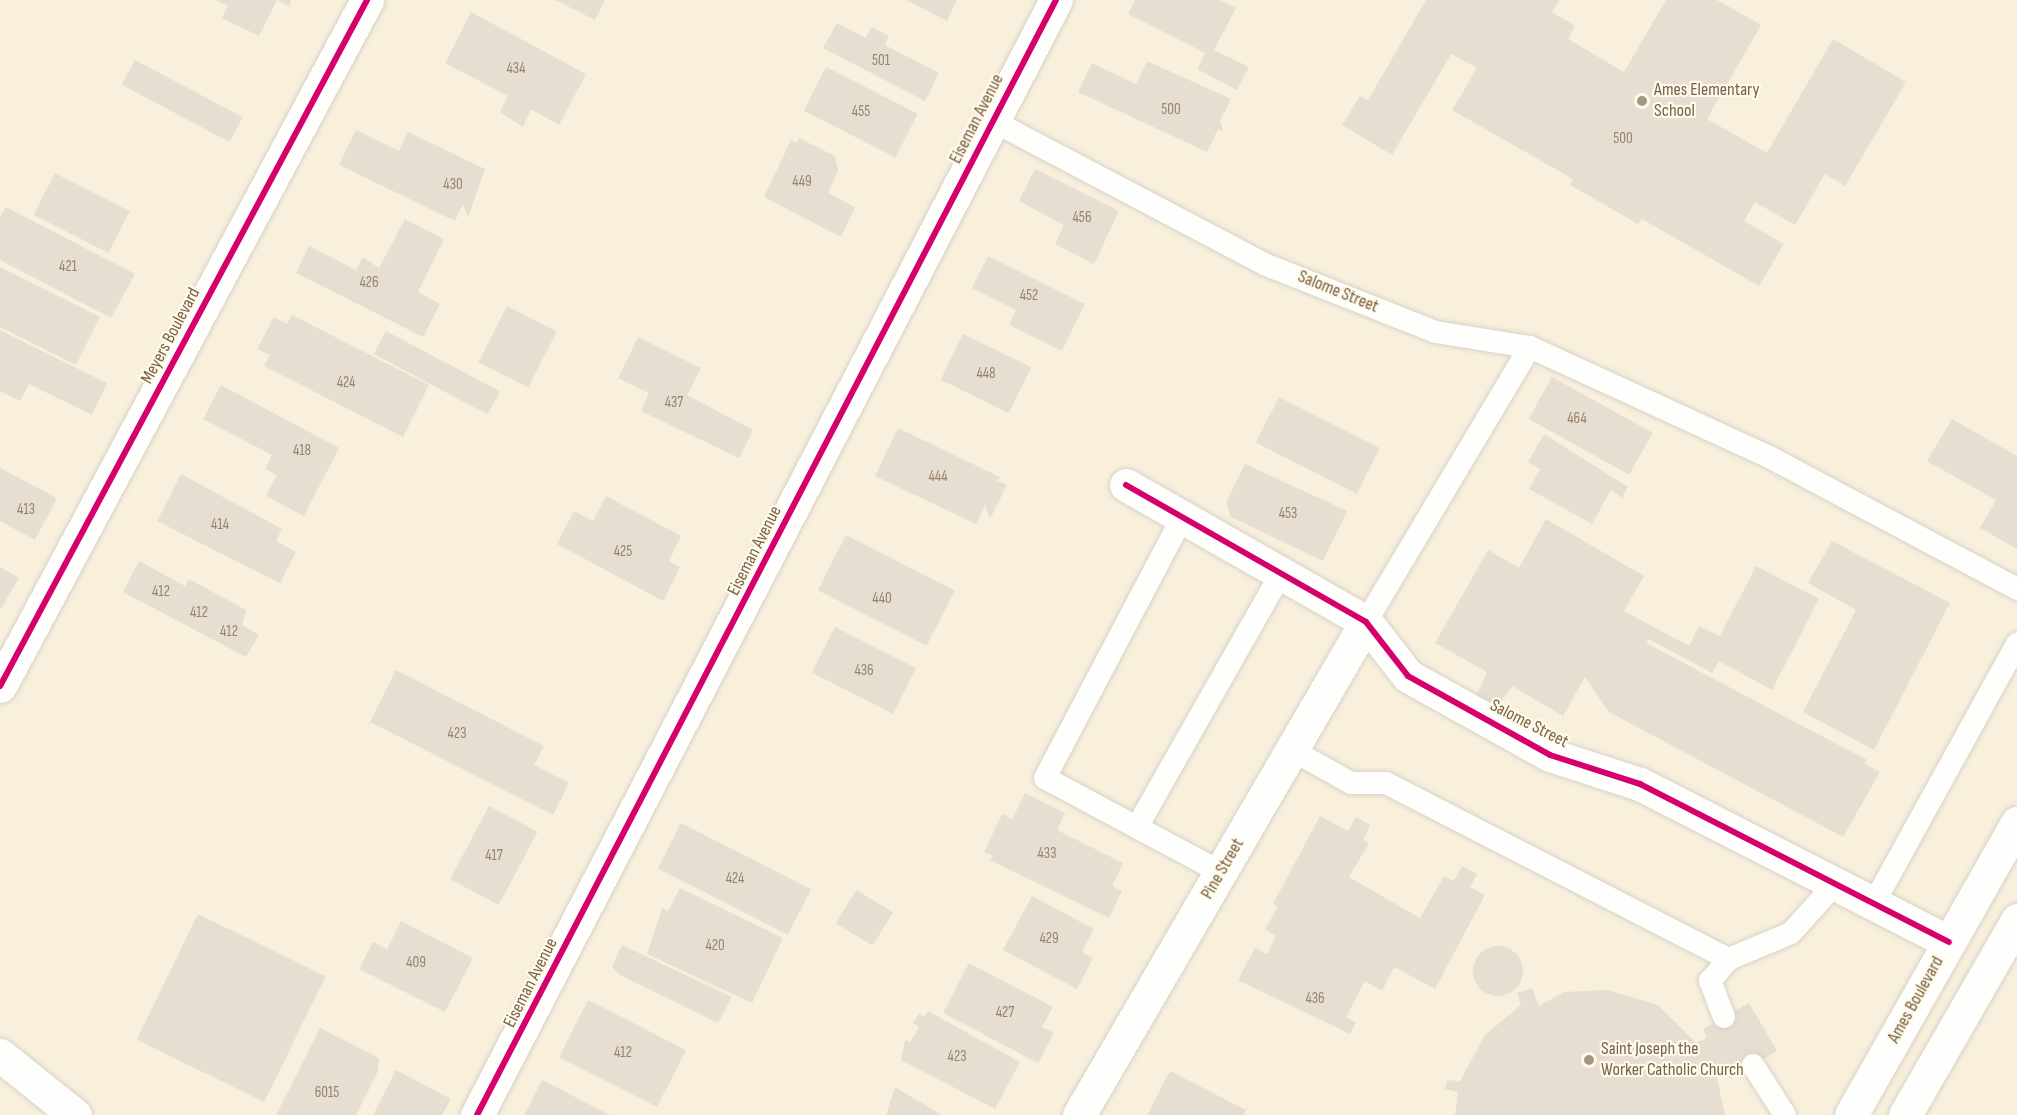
<!DOCTYPE html>
<style>
body{margin:0}
#map{position:relative;width:2017px;height:1115px;overflow:hidden;background:#f9f5ea;font-family:"Sofia Sans Condensed",sans-serif}
div>[style]{position:absolute}
.residential>*{inset:0;background:#f8f0dc;transform-origin:0 0}
.building>*{inset:0;background:#e6ded1;transform-origin:0 0}
.round{border-radius:50%}
.roads{filter:drop-shadow(0 0 2px #d8d2c8) drop-shadow(0 0 2px #d8d2c8)}
.lane>*{height:22px;margin:-11px;padding:0 11px;transform-origin:11px;border-radius:11px;background:#fefefc}
.street>*{height:33px;margin:-16.5px;padding:0 16.5px;transform-origin:16.5px;border-radius:16.5px;background:#fefefc}
.secondary>*{height:33px;margin:-16.5px;padding:0 16.5px;transform-origin:16.5px;border-radius:16.5px;background:#fefefc}
.cycleway>*{height:6px;margin:-3px;padding:0 3px;transform-origin:3px;border-radius:3px;background:#d6006c}
.dots>*{width:16px;height:16px;translate:-50% -50%;box-sizing:border-box;border:3px solid #fffbec;border-radius:50%}
span{translate:-50% -50%;white-space:nowrap;text-align:center;line-height:1.15;-webkit-text-stroke:4.5px #fffbec;paint-order:stroke}
.number-label{font-size:15px;color:#97826b}
.number-label span{-webkit-text-stroke-width:0}
.poi-label{font-size:18px;color:#7a6146}
.left{translate:0 -50%;text-align:left}
.street-label{font-size:18px;color:#7a6146}
</style>
<div id="map">
<div class="residential">
<i style="left:0;top:0;width:2017px;height:1115px"></i>
</div>
<div class="building">
<i style="clip-path:polygon(216px 0,291px 0,289px 6px,277px 0,259px 36px,222px 18px,228px 6px)"></i>
<i style="clip-path:polygon(555px 0,605px 0,595px 20px)"></i>
<i style="clip-path:polygon(906px 0,957px 0,947px 21px)"></i>
<i style="clip-path:polygon(1135px 0,1220px 0,1236px 8px,1214px 50px,1249px 67px,1237px 90px,1197px 69px,1205px 53px,1128px 14px)"></i>
<i style="clip-path:polygon(1426px 0,1559px 0,1552px 12px,1575px 26px,1568px 39px,1624px 72px,1666px 0,1717px 0,1761px 25px,1707px 119px,1767px 153px,1833px 39px,1906px 82px,1845px 186px,1825px 174px,1795px 225px,1755px 202px,1744px 221px,1784px 244px,1759px 286px,1642px 219px,1638px 224px,1570px 185px,1573px 179px,1452px 110px,1477px 68px,1451px 54px,1392px 155px,1342px 125px,1360px 96px,1368px 100px)"></i>
<i style="clip-path:polygon(471px 12px,586px 74px,559px 125px,531px 109px,523px 127px,500px 112px,508px 96px,445px 63px)"></i>
<i style="clip-path:polygon(837px 23px,866px 38px,871px 27px,889px 36px,885px 45px,939px 73px,925px 101px,823px 48px)"></i>
<i style="left:135px;top:60px;width:122px;height:28px;rotate:28deg"></i>
<i style="clip-path:polygon(1147px 61px,1231px 99px,1220px 121px,1223px 131px,1218px 129px,1207px 152px,1078px 92px,1092px 63px,1136px 84px)"></i>
<i style="left:826px;top:67px;width:103px;height:49px;rotate:27deg"></i>
<i style="clip-path:polygon(356px 130px,399px 151px,408px 132px,485px 169px,468px 217px,463px 204px,455px 221px,339px 165px)"></i>
<i style="clip-path:polygon(799px 138px,835px 156px,838px 170px,828px 193px,855px 207px,841px 237px,764px 197px,791px 140px,797px 143px)"></i>
<i style="clip-path:polygon(1035px 169px,1119px 211px,1094px 264px,1055px 244px,1064px 225px,1019px 201px)"></i>
<i style="left:55px;top:173px;width:84px;height:47px;rotate:27deg"></i>
<i style="clip-path:polygon(6px 207px,135px 274px,111px 318px,0 260px,0 217px)"></i>
<i style="clip-path:polygon(405px 219px,444px 239px,418px 292px,440px 304px,423px 337px,296px 273px,309px 246px,356px 270px,363px 257px,379px 268px)"></i>
<i style="clip-path:polygon(988px 256px,1085px 304px,1062px 351px,1009px 325px,1016px 310px,972px 288px)"></i>
<i style="clip-path:polygon(0 267px,100px 317px,76px 365px,0 327px)"></i>
<i style="left:507px;top:306px;width:56px;height:63px;rotate:27deg"></i>
<i style="clip-path:polygon(292px 315px,429px 385px,403px 437px,264px 366px,270px 355px,257px 349px,274px 317px,287px 324px)"></i>
<i style="clip-path:polygon(0 330px,107px 383px,92px 415px,29px 384px,20px 401px,0 391px)"></i>
<i style="left:386px;top:331px;width:129px;height:26px;rotate:28deg"></i>
<i style="left:963px;top:334px;width:76px;height:51px;rotate:26deg"></i>
<i style="clip-path:polygon(638px 337px,701px 368px,687px 395px,753px 430px,739px 458px,641px 411px,649px 393px,618px 378px)"></i>
<i style="left:1552px;top:377px;width:115px;height:48px;rotate:29deg"></i>
<i style="clip-path:polygon(221px 385px,339px 448px,304px 516px,266px 496px,277px 475px,265px 469px,272px 455px,203px 419px)"></i>
<i style="left:1279px;top:397px;width:113px;height:51px;rotate:27deg"></i>
<i style="clip-path:polygon(1952px 419px,2017px 456px,2017px 549px,1980px 528px,1996px 500px,1927px 461px)"></i>
<i style="clip-path:polygon(898px 428px,1002px 478px,996px 480px,1007px 485px,990px 519px,985px 505px,976px 524px,875px 476px)"></i>
<i style="clip-path:polygon(1544px 434px,1628px 487px,1622px 498px,1611px 490px,1592px 524px,1529px 489px,1540px 469px,1528px 462px)"></i>
<i style="clip-path:polygon(1245px 464px,1347px 511px,1323px 561px,1231px 517px,1226px 503px)"></i>
<i style="clip-path:polygon(0 468px,57px 498px,35px 540px,0 521px)"></i>
<i style="clip-path:polygon(181px 474px,282px 529px,276px 541px,296px 552px,280px 583px,157px 521px)"></i>
<i style="clip-path:polygon(606px 496px,681px 536px,669px 561px,680px 567px,663px 601px,557px 544px,574px 511px,593px 521px)"></i>
<i style="clip-path:polygon(1546px 519px,1644px 576px,1624px 611px,1689px 646px,1699px 626px,1720px 636px,1756px 566px,1819px 599px,1772px 690px,1719px 661px,1712px 673px,1649px 639px,1646px 643px,1867px 760px,1865px 764px,1880px 772px,1843px 837px,1609px 712px,1585px 677px,1563px 716px,1512px 686px,1496px 708px,1476px 697px,1487px 672px,1435px 643px,1488px 550px,1519px 568px)"></i>
<i style="left:846px;top:535px;width:122px;height:62px;rotate:27deg"></i>
<i style="clip-path:polygon(1832px 541px,1950px 603px,1874px 750px,1803px 712px,1856px 610px,1808px 583px)"></i>
<i style="clip-path:polygon(139px 561px,185px 586px,189px 579px,246px 610px,242px 625px,259px 635px,246px 657px,123px 592px)"></i>
<i style="clip-path:polygon(0 567px,19px 578px,0 610px)"></i>
<i style="left:835px;top:627px;width:91px;height:51px;rotate:27deg"></i>
<i style="clip-path:polygon(396px 670px,544px 746px,534px 765px,569px 783px,553px 815px,370px 722px)"></i>
<i style="clip-path:polygon(1025px 793px,1065px 813px,1057px 830px,1123px 863px,1112px 886px,1122px 891px,1109px 918px,990px 860px,993px 856px,984px 852px,1002px 814px,1012px 819px)"></i>
<i style="left:489px;top:806px;width:55px;height:83px;rotate:28deg"></i>
<i style="clip-path:polygon(1320px 816px,1348px 831px,1356px 817px,1370px 825px,1363px 840px,1369px 843px,1349px 877px,1420px 918px,1444px 876px,1454px 881px,1462px 866px,1477px 874px,1470px 887px,1485px 895px,1435px 989px,1394px 967px,1382px 991px,1365px 981px,1346px 1017px,1356px 1023px,1350px 1034px,1238px 980px,1255px 948px,1267px 954px,1276px 936px,1265px 929px,1278px 907px,1273px 904px)"></i>
<i style="left:681px;top:823px;width:146px;height:51px;rotate:27deg"></i>
<i style="clip-path:polygon(680px 888px,783px 938px,752px 1003px,647px 954px,662px 908px,668px 911px)"></i>
<i style="left:856px;top:890px;width:43px;height:39px;rotate:31deg"></i>
<i style="clip-path:polygon(1032px 896px,1094px 929px,1082px 952px,1093px 958px,1077px 989px,1003px 950px)"></i>
<i style="left:198px;top:914px;width:142px;height:140px;rotate:26deg"></i>
<i style="clip-path:polygon(401px 921px,473px 958px,445px 1012px,359px 969px,373px 942px,387px 949px)"></i>
<i style="clip-path:polygon(622px 945px,732px 997px,718px 1023px,618px 974px,612px 966px)"></i>
<i class="round" style="left:1473px;top:946px;width:50px;height:50px"></i>
<i style="clip-path:polygon(969px 963px,1053px 1007px,1042px 1027px,1054px 1033px,1038px 1063px,943px 1013px)"></i>
<i style="clip-path:polygon(1532px 988px,1539px 1006px,1564px 992px,1607px 990px,1658px 1005px,1696px 1043px,1707px 1037px,1703px 1029px,1749px 1003px,1777px 1051px,1730px 1079px,1727px 1072px,1717px 1078px,1725px 1115px,1455px 1115px,1458px 1092px,1445px 1089px,1447px 1080px,1460px 1081px,1485px 1035px,1521px 1005px,1517px 993px)"></i>
<i style="left:588px;top:1000px;width:110px;height:64px;rotate:27deg"></i>
<i style="clip-path:polygon(928px 1011px,1020px 1062px,995px 1109px,901px 1060px,905px 1040px,910px 1042px,919px 1027px,913px 1023px,919px 1014px,924px 1017px)"></i>
<i style="clip-path:polygon(320px 1028px,379px 1058px,378px 1071px,356px 1115px,276px 1115px)"></i>
<i style="clip-path:polygon(396px 1070px,451px 1099px,442px 1115px,373px 1115px)"></i>
<i style="clip-path:polygon(1170px 1071px,1246px 1110px,1244px 1115px,1147px 1115px)"></i>
<i style="clip-path:polygon(542px 1080px,610px 1115px,524px 1115px)"></i>
<i style="clip-path:polygon(895px 1087px,942px 1115px,886px 1115px)"></i>
</div>
<div class="roads">
<div class="lane">
<i style="left:993px;top:121px;width:306px;rotate:27.8deg"></i>
<i style="left:1264px;top:264px;width:185px;rotate:21.6deg"></i>
<i style="left:1436px;top:332px;width:95px;rotate:9.1deg"></i>
<i style="left:1530px;top:347px;width:265px;rotate:24.7deg"></i>
<i style="left:1771px;top:458px;width:279px;rotate:28deg"></i>
<i style="left:1182px;top:518px;width:294px;rotate:117.8deg"></i>
<i style="left:1045px;top:778px;width:199px;rotate:28.2deg"></i>
<i style="left:1366px;top:622px;width:320px;rotate:-59.2deg"></i>
<i style="left:1292px;top:750px;width:68px;rotate:29.2deg"></i>
<i style="left:1351px;top:783px;width:35px"></i>
<i style="left:1386px;top:783px;width:386px;rotate:27.2deg"></i>
<i style="left:1729px;top:959px;width:67px;rotate:-22.8deg"></i>
<i style="left:1791px;top:933px;width:69px;rotate:-48deg"></i>
<i style="left:1137px;top:827px;width:292px;rotate:-60.4deg"></i>
<i style="left:1875px;top:901px;width:294px;rotate:-61.1deg"></i>
<i style="left:1724px;top:1017px;width:39px;rotate:-111deg"></i>
<i style="left:1710px;top:981px;width:29px;rotate:-49deg"></i>
<i style="left:1753px;top:1065px;width:59px;rotate:57.4deg"></i>
</div>
<div class="street">
<i style="left:1126px;top:485px;width:276px;rotate:29.7deg"></i>
<i style="left:1366px;top:622px;width:68px;rotate:52.1deg"></i>
<i style="left:1408px;top:676px;width:162px;rotate:29.1deg"></i>
<i style="left:1550px;top:755px;width:95px;rotate:17.9deg"></i>
<i style="left:1640px;top:784px;width:347px;rotate:27.1deg"></i>
<i style="left:0;top:686px;width:778px;rotate:-61.85deg"></i>
<i style="left:477px;top:1115px;width:1256px;rotate:-62.56deg"></i>
<i style="left:1079px;top:1115px;width:570px;rotate:-59.79deg"></i>
</div>
<div class="secondary">
<i style="left:0;top:1055px;width:96px;rotate:38.7deg"></i>
<i style="left:1851px;top:1115px;width:336px;rotate:-60.4deg"></i>
<i style="left:1905px;top:1115px;width:225px;rotate:-60.1deg"></i>
</div>
</div>
<div class="cycleway">
<i style="left:1126px;top:485px;width:276px;rotate:29.7deg"></i>
<i style="left:1366px;top:622px;width:68px;rotate:52.1deg"></i>
<i style="left:1408px;top:676px;width:162px;rotate:29.1deg"></i>
<i style="left:1550px;top:755px;width:95px;rotate:17.9deg"></i>
<i style="left:1640px;top:784px;width:347px;rotate:27.1deg"></i>
<i style="left:0;top:686px;width:778px;rotate:-61.85deg"></i>
<i style="left:477px;top:1115px;width:1256px;rotate:-62.56deg"></i>
</div>
<div class="dots">
<i style="left:1642px;top:101px;background:#a6957f"></i>
<i style="left:1589px;top:1060px;background:#a6957f"></i>
</div>
<div class="number-label">
<span style="left:881px;top:61px">501</span>
<span style="left:516px;top:69px">434</span>
<span style="left:1171px;top:110px">500</span>
<span style="left:861px;top:112px">455</span>
<span style="left:1623px;top:139px">500</span>
<span style="left:802px;top:182px">449</span>
<span style="left:453px;top:185px">430</span>
<span style="left:1082px;top:218px">456</span>
<span style="left:68px;top:267px">421</span>
<span style="left:369px;top:283px">426</span>
<span style="left:1029px;top:296px">452</span>
<span style="left:986px;top:374px">448</span>
<span style="left:346px;top:383px">424</span>
<span style="left:674px;top:403px">437</span>
<span style="left:1577px;top:419px">464</span>
<span style="left:302px;top:451px">418</span>
<span style="left:938px;top:477px">444</span>
<span style="left:26px;top:510px">413</span>
<span style="left:1288px;top:514px">453</span>
<span style="left:220px;top:525px">414</span>
<span style="left:623px;top:552px">425</span>
<span style="left:161px;top:592px">412</span>
<span style="left:882px;top:599px">440</span>
<span style="left:199px;top:613px">412</span>
<span style="left:229px;top:632px">412</span>
<span style="left:864px;top:671px">436</span>
<span style="left:457px;top:734px">423</span>
<span style="left:1047px;top:854px">433</span>
<span style="left:494px;top:856px">417</span>
<span style="left:735px;top:879px">424</span>
<span style="left:1049px;top:939px">429</span>
<span style="left:715px;top:946px">420</span>
<span style="left:416px;top:963px">409</span>
<span style="left:1315px;top:999px">436</span>
<span style="left:1005px;top:1013px">427</span>
<span style="left:623px;top:1053px">412</span>
<span style="left:957px;top:1057px">423</span>
<span style="left:327px;top:1093px">6015</span>
</div>
<div class="poi-label">
<span class="left" style="left:1654px;top:101px">Ames Elementary<br>School</span>
<span class="left" style="left:1601px;top:1060px">Saint Joseph the<br>Worker Catholic Church</span>
</div>
<div class="street-label">
<span style="left:977px;top:119px;rotate:-63deg">Eiseman Avenue</span>
<span style="left:1338px;top:292px;rotate:22deg">Salome Street</span>
<span style="left:171px;top:336px;rotate:-62deg">Meyers Boulevard</span>
<span style="left:755px;top:551px;rotate:-63deg">Eiseman Avenue</span>
<span style="left:1529px;top:724px;rotate:27deg">Salome Street</span>
<span style="left:1223px;top:869px;rotate:-60deg">Pine Street</span>
<span style="left:531px;top:983px;rotate:-63deg">Eiseman Avenue</span>
<span style="left:1916px;top:1000px;rotate:-61deg">Ames Boulevard</span>
</div>
</div>
